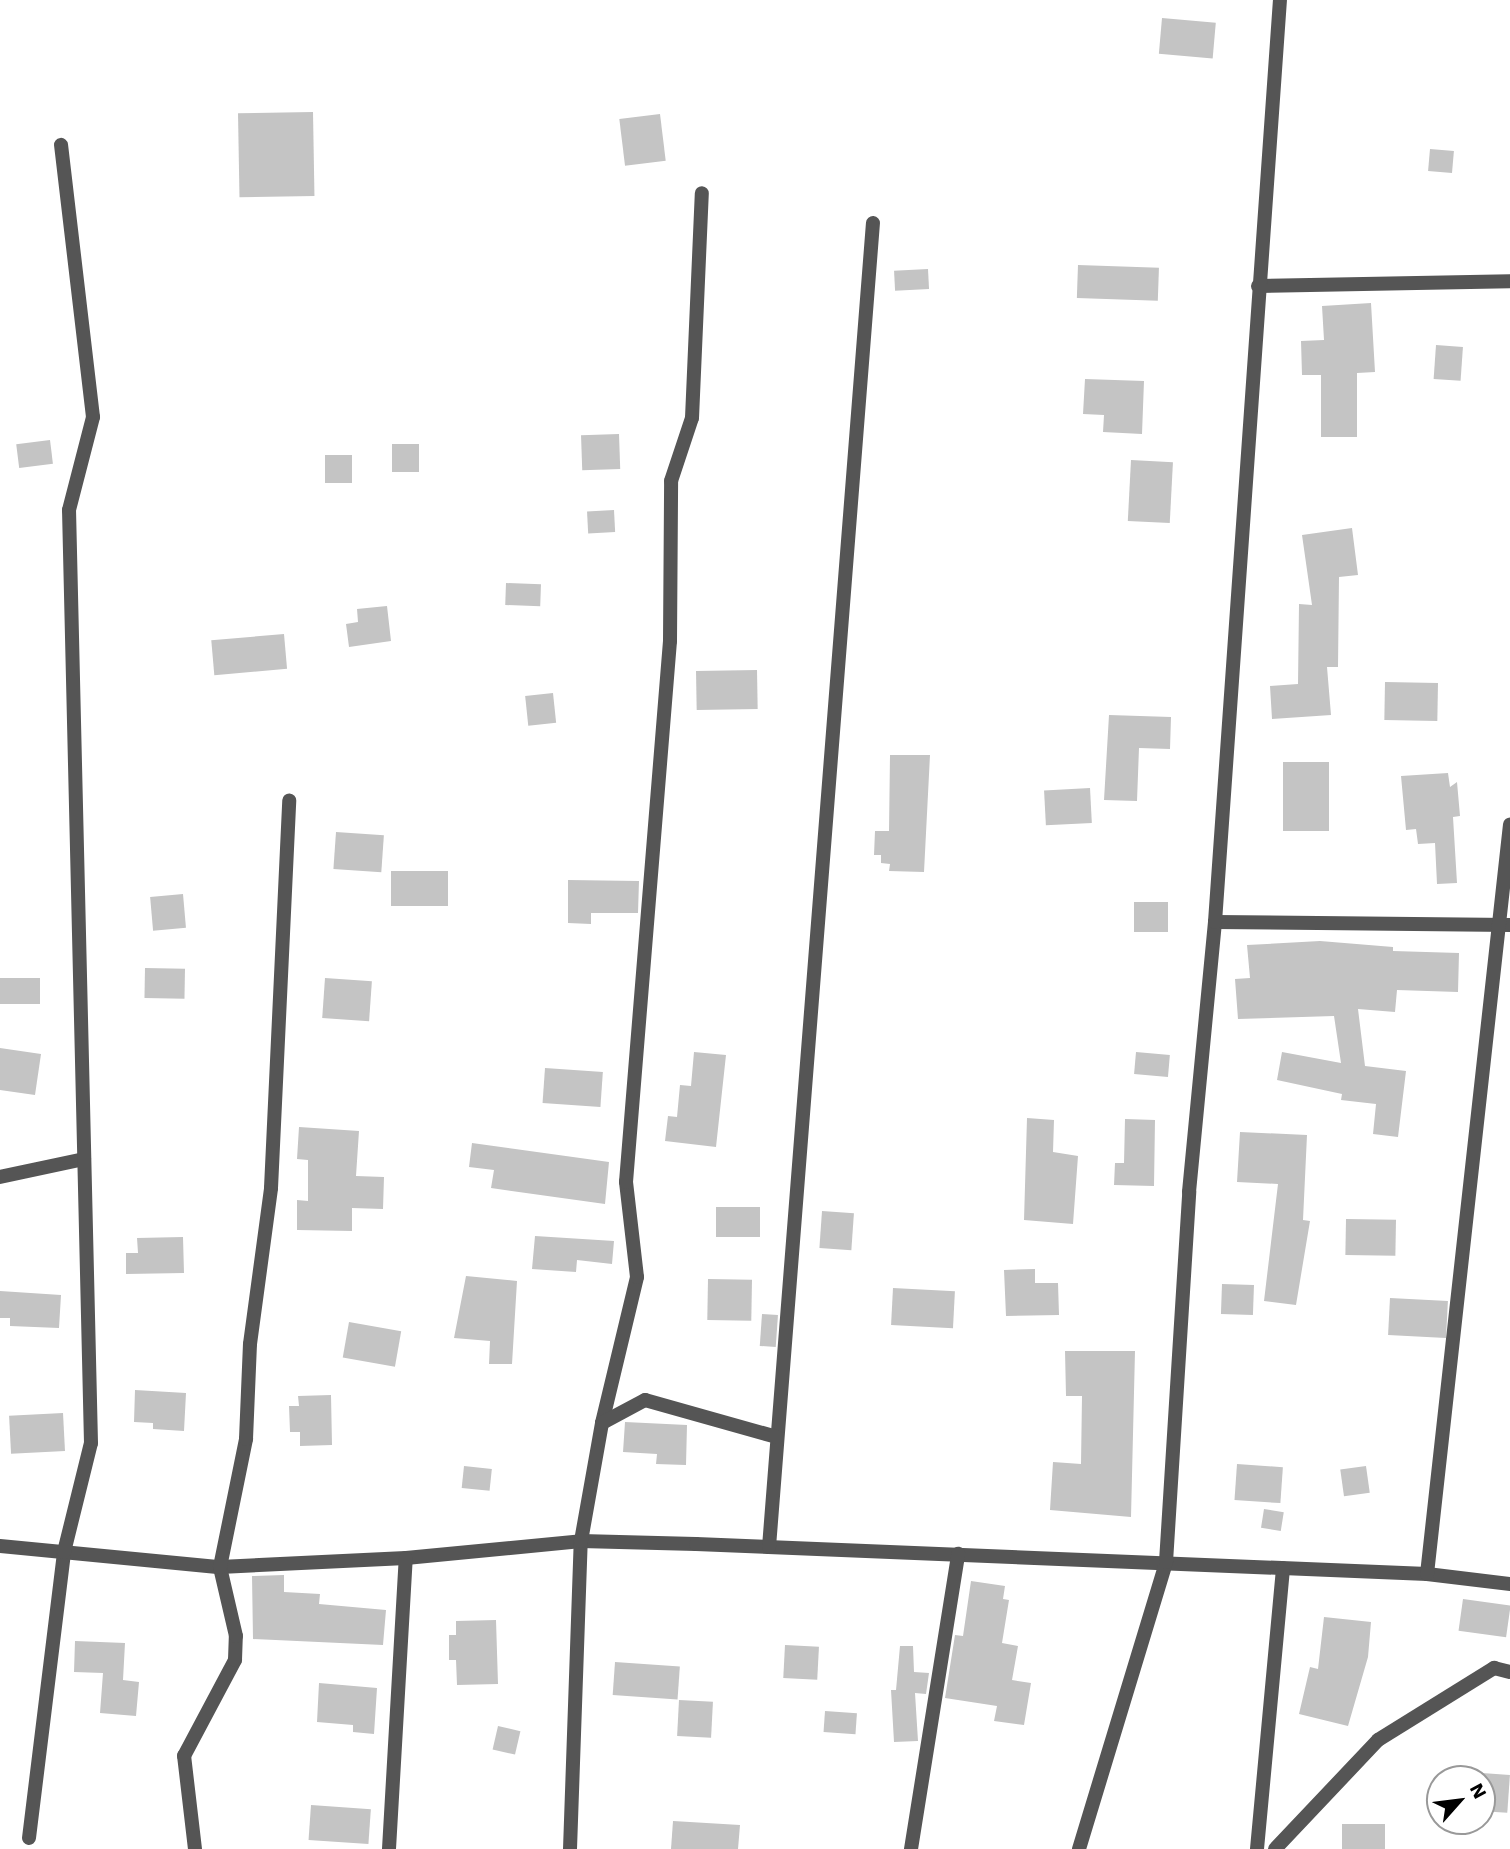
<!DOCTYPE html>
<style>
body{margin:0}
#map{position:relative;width:1510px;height:1849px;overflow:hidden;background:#fff;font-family:"Work Sans",sans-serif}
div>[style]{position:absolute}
.building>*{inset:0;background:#c4c4c4;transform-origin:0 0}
.minor>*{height:14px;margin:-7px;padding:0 7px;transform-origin:7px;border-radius:7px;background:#555}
span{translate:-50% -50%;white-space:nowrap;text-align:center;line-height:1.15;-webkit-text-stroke:5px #fff;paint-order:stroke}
.north{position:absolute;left:1426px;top:1765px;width:70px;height:70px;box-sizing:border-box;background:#fff;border:2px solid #999;border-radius:50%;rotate:62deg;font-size:19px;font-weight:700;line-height:28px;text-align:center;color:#000}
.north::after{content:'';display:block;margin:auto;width:24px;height:32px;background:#000;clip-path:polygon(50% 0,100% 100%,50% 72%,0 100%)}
</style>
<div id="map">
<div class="building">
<i style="left:1162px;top:18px;width:54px;height:36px;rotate:5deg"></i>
<i style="left:313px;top:112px;width:84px;height:75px;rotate:89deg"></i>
<i style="left:660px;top:114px;width:47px;height:41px;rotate:83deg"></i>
<i style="left:1430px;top:149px;width:24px;height:22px;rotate:5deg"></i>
<i style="left:1078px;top:265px;width:81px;height:33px;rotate:2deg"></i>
<i style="left:928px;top:269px;width:20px;height:34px;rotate:87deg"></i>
<i style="clip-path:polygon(1371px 303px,1375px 372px,1357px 373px,1357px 437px,1321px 437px,1321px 375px,1302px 375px,1301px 341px,1324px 340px,1322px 306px)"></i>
<i style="left:1436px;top:345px;width:27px;height:34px;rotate:4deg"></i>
<i style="clip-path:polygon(1085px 379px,1144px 381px,1142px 434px,1103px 432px,1104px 415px,1083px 414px)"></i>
<i style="left:619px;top:434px;width:35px;height:38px;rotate:88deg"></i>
<i style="left:50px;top:440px;width:24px;height:34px;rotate:83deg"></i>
<i style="left:392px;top:444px;width:27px;height:28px"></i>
<i style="left:325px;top:455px;width:27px;height:28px"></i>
<i style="left:1131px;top:460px;width:42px;height:61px;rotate:3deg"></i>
<i style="left:614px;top:510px;width:22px;height:27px;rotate:87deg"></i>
<i style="clip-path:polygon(1352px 528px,1358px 575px,1339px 577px,1338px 667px,1327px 667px,1331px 715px,1272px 719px,1270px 686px,1298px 684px,1299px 604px,1312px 605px,1302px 535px)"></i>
<i style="left:506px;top:583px;width:35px;height:22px;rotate:2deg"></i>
<i style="clip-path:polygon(387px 606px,391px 641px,349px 647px,346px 624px,358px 622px,357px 609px)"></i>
<i style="left:284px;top:634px;width:35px;height:73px;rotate:85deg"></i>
<i style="left:757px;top:670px;width:39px;height:61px;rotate:89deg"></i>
<i style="left:1385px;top:682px;width:53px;height:38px;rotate:1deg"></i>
<i style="left:553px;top:693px;width:30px;height:28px;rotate:84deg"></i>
<i style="clip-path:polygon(1109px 715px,1171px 717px,1170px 749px,1139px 748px,1137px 801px,1104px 800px)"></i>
<i style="clip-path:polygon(890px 755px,930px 755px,924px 872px,889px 871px,890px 864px,881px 863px,881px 855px,874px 855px,875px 831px,889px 831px)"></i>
<i style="left:1283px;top:762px;width:46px;height:69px"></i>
<i style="clip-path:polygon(1448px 773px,1450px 787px,1457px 782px,1460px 816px,1453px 817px,1457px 883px,1437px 884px,1435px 843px,1418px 844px,1416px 829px,1406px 830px,1401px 776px)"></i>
<i style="left:1090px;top:788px;width:35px;height:46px;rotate:87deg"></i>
<i style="left:336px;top:832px;width:48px;height:37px;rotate:4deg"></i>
<i style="left:391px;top:871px;width:57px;height:35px"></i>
<i style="clip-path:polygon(568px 880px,639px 881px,638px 913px,591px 913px,591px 924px,568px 923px)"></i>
<i style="left:183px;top:894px;width:34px;height:33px;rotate:85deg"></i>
<i style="left:1134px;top:902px;width:34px;height:30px"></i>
<i style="clip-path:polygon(1320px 941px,1393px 947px,1393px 951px,1459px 953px,1458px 992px,1397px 990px,1395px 1012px,1358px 1009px,1365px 1066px,1406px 1071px,1398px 1137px,1373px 1134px,1376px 1104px,1341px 1100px,1342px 1094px,1277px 1080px,1282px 1052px,1341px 1063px,1334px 1016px,1238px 1019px,1235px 979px,1250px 978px,1247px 945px)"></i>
<i style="left:145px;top:968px;width:40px;height:30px;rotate:1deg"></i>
<i style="left:0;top:978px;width:40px;height:26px"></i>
<i style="left:325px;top:978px;width:47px;height:40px;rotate:4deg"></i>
<i style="clip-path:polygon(0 1048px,41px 1054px,35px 1095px,0 1090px)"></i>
<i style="clip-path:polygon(694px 1052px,726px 1055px,716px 1147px,665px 1141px,668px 1116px,677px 1117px,680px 1085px,691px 1086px)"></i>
<i style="left:1136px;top:1052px;width:34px;height:22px;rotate:5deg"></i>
<i style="left:545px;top:1068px;width:58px;height:35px;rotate:4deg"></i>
<i style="clip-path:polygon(1027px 1118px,1054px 1120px,1053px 1152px,1078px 1156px,1073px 1224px,1024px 1220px)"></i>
<i style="clip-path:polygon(1125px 1119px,1155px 1120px,1154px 1186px,1114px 1185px,1115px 1163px,1124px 1163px)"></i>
<i style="clip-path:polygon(299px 1127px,359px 1131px,356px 1176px,384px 1177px,383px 1209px,352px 1208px,352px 1231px,297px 1230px,297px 1200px,308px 1201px,308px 1160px,297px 1159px)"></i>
<i style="clip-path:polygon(1240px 1132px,1307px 1135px,1303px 1220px,1310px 1221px,1296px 1305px,1264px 1301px,1278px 1184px,1237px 1182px)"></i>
<i style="clip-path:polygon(472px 1143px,609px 1162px,605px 1204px,491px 1188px,494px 1170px,469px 1167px)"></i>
<i style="left:716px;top:1207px;width:44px;height:30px"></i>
<i style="left:822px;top:1211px;width:32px;height:37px;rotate:4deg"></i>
<i style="left:1346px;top:1219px;width:50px;height:36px;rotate:1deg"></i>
<i style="clip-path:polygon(535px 1236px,614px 1241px,612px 1264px,577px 1260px,576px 1272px,532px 1269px)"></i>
<i style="clip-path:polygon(183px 1237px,184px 1273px,126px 1274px,126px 1253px,138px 1253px,137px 1238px)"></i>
<i style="clip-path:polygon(1035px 1269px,1035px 1283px,1058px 1283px,1059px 1315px,1006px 1316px,1004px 1270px)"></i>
<i style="clip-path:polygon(466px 1276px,517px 1281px,512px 1364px,489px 1364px,490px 1341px,454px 1338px)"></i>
<i style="left:708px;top:1279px;width:44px;height:41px;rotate:1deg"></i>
<i style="left:1222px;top:1284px;width:32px;height:30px;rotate:2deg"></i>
<i style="left:893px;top:1288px;width:62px;height:37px;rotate:3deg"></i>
<i style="clip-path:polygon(0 1291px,61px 1295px,59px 1328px,10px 1326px,10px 1318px,0 1318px)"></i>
<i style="left:1390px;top:1298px;width:58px;height:37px;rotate:3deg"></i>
<i style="left:762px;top:1314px;width:16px;height:32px;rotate:4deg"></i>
<i style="left:349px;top:1322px;width:53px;height:36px;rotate:10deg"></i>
<i style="clip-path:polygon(1065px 1351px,1135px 1351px,1131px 1517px,1050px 1510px,1053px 1462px,1081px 1464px,1082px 1396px,1066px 1396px)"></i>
<i style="clip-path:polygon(135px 1390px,186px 1393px,184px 1431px,153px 1429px,153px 1423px,134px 1422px)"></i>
<i style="clip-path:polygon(331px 1395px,332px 1445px,300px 1446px,300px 1432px,290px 1432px,289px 1406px,299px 1406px,298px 1396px)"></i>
<i style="left:63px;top:1413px;width:38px;height:54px;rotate:87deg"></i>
<i style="clip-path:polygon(625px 1422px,687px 1425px,686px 1465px,656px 1464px,657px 1454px,623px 1452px)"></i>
<i style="left:1237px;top:1464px;width:46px;height:36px;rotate:4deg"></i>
<i style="left:464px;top:1466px;width:28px;height:22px;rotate:6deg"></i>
<i style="left:1366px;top:1466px;width:27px;height:26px;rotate:82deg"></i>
<i style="left:1264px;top:1509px;width:20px;height:19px;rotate:9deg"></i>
<i style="clip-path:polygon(284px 1575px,284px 1592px,320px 1594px,319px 1604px,386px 1610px,383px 1645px,253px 1639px,252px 1576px)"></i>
<i style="clip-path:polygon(971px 1581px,1005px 1586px,1003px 1599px,1009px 1600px,1002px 1643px,1018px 1646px,1012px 1680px,1031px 1683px,1024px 1725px,994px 1721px,997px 1706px,945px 1698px,955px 1635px,963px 1636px)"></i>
<i style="left:1463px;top:1599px;width:48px;height:32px;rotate:8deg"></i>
<i style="clip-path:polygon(1324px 1617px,1371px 1622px,1368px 1657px,1348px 1726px,1299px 1714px,1310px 1667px,1318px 1669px)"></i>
<i style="clip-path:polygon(496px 1620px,498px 1684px,457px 1685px,456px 1660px,449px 1660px,449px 1635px,456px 1635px,456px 1621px)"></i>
<i style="clip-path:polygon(75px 1641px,125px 1643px,123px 1680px,139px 1682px,136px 1716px,100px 1713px,103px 1673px,74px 1672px)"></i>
<i style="left:785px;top:1645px;width:34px;height:33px;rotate:3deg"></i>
<i style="clip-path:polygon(900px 1646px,913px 1646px,914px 1672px,929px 1673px,926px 1694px,915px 1693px,918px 1741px,894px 1742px,891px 1690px,896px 1690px)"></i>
<i style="left:615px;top:1662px;width:65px;height:33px;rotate:4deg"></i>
<i style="clip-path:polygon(319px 1683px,377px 1688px,374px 1734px,353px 1732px,353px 1725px,317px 1722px)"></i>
<i style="left:679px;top:1700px;width:34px;height:36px;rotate:3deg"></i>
<i style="left:825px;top:1711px;width:32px;height:21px;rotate:4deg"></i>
<i style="left:498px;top:1726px;width:23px;height:24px;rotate:13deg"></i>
<i style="left:1482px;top:1773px;width:28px;height:38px;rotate:4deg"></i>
<i style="left:311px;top:1805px;width:60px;height:35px;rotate:4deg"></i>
<i style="clip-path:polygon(673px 1821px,740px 1825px,738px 1849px,671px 1849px)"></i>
<i style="left:1385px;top:1824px;width:25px;height:43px;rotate:90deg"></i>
</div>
<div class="minor">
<i style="left:1258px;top:286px;width:252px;rotate:-1.1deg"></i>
<i style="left:1215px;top:922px;width:295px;rotate:0.6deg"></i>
<i style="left:0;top:1177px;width:86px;rotate:-12.1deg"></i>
<i style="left:602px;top:1423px;width:150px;rotate:-76.5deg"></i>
<i style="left:637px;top:1277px;width:96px;rotate:-96.6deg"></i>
<i style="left:626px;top:1182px;width:543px;rotate:-85.35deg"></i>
<i style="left:670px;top:641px;width:160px;rotate:-89.6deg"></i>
<i style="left:671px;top:481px;width:66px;rotate:-71.6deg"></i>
<i style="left:692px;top:418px;width:225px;rotate:-87.5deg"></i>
<i style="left:0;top:1546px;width:221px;rotate:5.5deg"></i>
<i style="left:220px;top:1567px;width:186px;rotate:-2.8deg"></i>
<i style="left:406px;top:1558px;width:176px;rotate:-5.5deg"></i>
<i style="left:581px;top:1541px;width:115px;rotate:1.5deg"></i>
<i style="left:696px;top:1544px;width:732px;rotate:2.35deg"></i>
<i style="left:1427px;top:1574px;width:84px;rotate:6.9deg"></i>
<i style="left:769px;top:1547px;width:1328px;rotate:-85.51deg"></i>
<i style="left:1427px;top:1574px;width:754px;rotate:-83.68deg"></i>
<i style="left:29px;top:1838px;width:288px;rotate:-83deg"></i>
<i style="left:64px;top:1552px;width:112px;rotate:-76.1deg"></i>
<i style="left:91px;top:1443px;width:933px;rotate:-91.35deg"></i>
<i style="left:69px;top:510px;width:96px;rotate:-75.5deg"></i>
<i style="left:93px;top:417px;width:274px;rotate:-96.7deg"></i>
<i style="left:195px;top:1849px;width:94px;rotate:-96.7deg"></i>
<i style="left:184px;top:1756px;width:109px;rotate:-62deg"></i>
<i style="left:235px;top:1660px;width:24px;rotate:-88deg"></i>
<i style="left:236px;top:1636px;width:71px;rotate:-103.1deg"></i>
<i style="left:220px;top:1567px;width:131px;rotate:-78.5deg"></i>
<i style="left:246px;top:1439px;width:95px;rotate:-87.6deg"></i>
<i style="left:250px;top:1344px;width:157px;rotate:-82.3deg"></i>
<i style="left:271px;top:1188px;width:388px;rotate:-87.3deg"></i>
<i style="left:389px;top:1849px;width:291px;rotate:-86.7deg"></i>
<i style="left:570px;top:1849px;width:308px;rotate:-88deg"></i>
<i style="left:581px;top:1541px;width:120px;rotate:-79.9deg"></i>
<i style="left:602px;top:1423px;width:49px;rotate:-28.1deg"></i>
<i style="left:645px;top:1400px;width:137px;rotate:15.7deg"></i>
<i style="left:911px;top:1849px;width:299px;rotate:-80.9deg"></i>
<i style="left:1079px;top:1849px;width:300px;rotate:-73.1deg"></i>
<i style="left:1166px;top:1562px;width:371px;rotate:-86.4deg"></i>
<i style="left:1189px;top:1192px;width:271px;rotate:-84.5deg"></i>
<i style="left:1215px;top:922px;width:924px;rotate:-85.97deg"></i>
<i style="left:1257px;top:1849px;width:282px;rotate:-84.7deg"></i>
<i style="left:1275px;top:1849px;width:150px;rotate:-46.6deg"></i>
<i style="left:1378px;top:1740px;width:137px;rotate:-31.8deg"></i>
<i style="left:1494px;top:1668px;width:16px;rotate:14deg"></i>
</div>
<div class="north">N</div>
</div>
